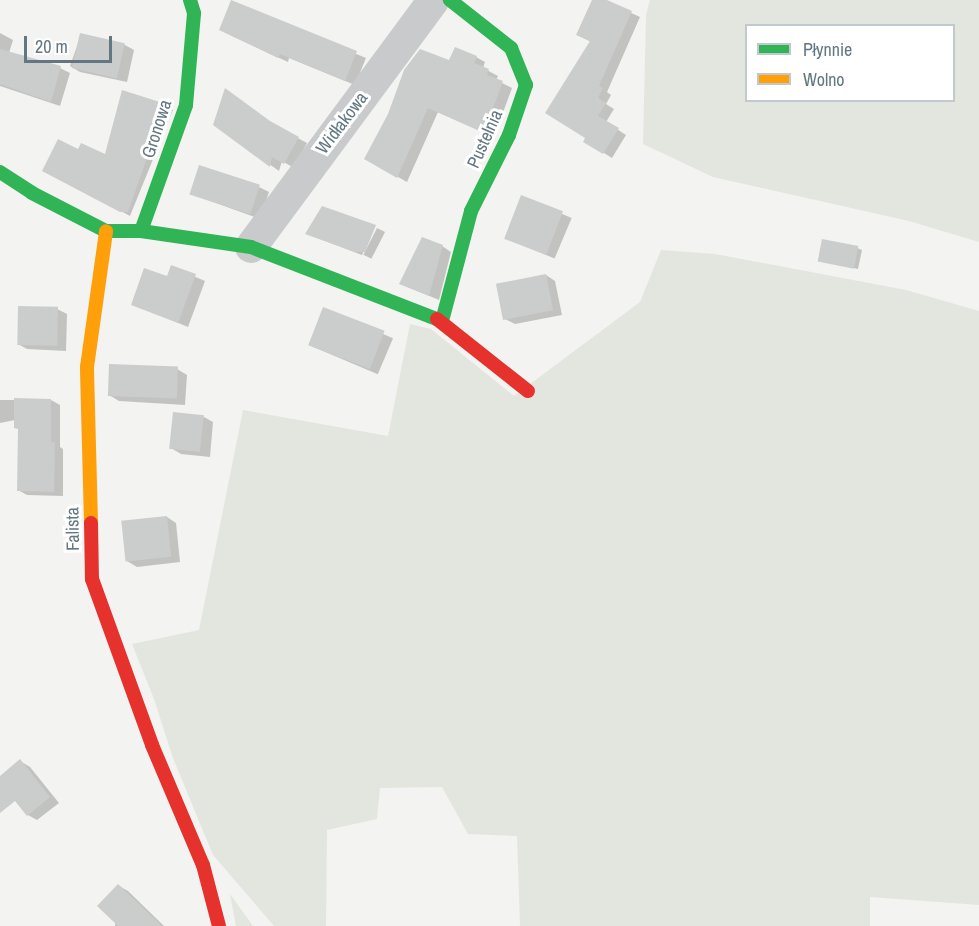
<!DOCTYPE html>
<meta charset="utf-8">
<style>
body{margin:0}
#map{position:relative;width:979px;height:926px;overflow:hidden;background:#f3f3f1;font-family:"Archivo Narrow",sans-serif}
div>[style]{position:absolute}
.green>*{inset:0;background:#e3e6df}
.shadow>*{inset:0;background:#0003;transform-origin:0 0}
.building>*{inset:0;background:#cbcccc;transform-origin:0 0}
.street>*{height:32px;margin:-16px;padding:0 16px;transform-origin:16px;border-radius:16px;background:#c8cacb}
.fast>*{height:14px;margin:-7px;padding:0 7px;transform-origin:7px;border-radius:7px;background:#30b455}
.slow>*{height:14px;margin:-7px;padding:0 7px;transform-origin:7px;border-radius:7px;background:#ff9f0a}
.jam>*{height:14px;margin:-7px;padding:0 7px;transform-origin:7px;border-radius:7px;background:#e5322d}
span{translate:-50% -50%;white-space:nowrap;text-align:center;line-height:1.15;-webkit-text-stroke:6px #fff;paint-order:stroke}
.street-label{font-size:18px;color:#627782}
.legend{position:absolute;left:745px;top:24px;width:210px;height:78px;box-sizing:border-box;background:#fff;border:2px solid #c0c9cd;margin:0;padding:8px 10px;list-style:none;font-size:18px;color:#627782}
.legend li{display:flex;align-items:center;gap:12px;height:30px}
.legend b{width:30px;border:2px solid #c0c9cd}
.scale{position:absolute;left:24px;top:36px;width:88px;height:27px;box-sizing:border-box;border:3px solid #627782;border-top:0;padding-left:8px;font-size:18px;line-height:21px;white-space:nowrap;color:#627782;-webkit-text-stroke:4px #fff;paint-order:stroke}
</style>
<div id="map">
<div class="green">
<i style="clip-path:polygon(evenodd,650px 0,979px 0,979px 242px,909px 221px,713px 177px,643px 144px,646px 15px,650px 0,746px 26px,954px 26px,954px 100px,746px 100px,746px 26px)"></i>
<i style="clip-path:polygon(661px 250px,715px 254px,906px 290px,979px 311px,979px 905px,870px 897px,870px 926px,520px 926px,517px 836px,468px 834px,442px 787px,380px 788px,377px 819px,327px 830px,326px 926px,274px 926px,213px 855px,173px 758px,154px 699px,132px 644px,199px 630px,243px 410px,388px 436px,410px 324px,431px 329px,514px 396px,640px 302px)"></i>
<i style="clip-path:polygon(230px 894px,253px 926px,236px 926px)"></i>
</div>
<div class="shadow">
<i style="clip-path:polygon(593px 0,603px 0,640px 17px,607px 92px,611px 95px,606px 104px,614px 109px,606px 122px,626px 135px,612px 158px,585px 141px,587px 138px,591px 42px,578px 35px)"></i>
<i style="clip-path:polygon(232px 2px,366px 58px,355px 85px,289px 58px,288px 62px,230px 35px)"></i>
<i style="clip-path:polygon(0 33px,13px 40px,9px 53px,60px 68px,70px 73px,60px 106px,0 86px)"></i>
<i style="clip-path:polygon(81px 35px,125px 45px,134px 50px,127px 82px,80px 72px,70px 66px)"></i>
<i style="clip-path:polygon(476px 57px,485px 62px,483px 68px,498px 76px,496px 80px,512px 88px,494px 137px,438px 112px,407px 182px,366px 159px,450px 62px)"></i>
<i style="clip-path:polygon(123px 92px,173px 110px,130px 216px,44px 170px,78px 151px,106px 156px)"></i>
<i style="clip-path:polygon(214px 125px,277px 127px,307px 143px,294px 168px,282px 161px,279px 171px)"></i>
<i style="clip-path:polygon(259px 187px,269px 192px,260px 219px,191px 194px)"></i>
<i style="left:522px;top:197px;width:54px;height:44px;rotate:23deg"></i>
<i style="clip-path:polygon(374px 226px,362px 255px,307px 234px)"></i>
<i style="left:377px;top:228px;width:9px;height:30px;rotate:27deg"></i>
<i style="clip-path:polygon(442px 246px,451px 252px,439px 300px,401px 284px)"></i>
<i style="clip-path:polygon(857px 248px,862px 250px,858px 269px,819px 260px)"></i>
<i style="clip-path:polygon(172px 267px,205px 281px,188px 327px,132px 304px,168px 278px)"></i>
<i style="clip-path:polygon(546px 275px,555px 281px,562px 315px,515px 324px,505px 319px)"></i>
<i style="clip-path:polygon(57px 309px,67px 314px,66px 351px,27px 349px,18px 344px)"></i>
<i style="left:324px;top:309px;width:75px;height:39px;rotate:23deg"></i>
<i style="clip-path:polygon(177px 369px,187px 375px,185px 405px,119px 401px,109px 395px)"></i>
<i style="clip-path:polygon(0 400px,51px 400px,60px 405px,60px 447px,63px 449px,63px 496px,27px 495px,18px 490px,20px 430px,15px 420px,0 423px)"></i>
<i style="clip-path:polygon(204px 417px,213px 422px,210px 457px,181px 454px,171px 448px)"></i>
<i style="clip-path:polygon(167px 517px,176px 523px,180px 562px,137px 567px,127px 561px)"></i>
<i style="clip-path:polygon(20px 761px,30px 767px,59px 803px,37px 820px,28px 815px,0 779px)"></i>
<i style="clip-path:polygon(119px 886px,128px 891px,164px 926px,115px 926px)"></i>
</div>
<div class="building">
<i style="clip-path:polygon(231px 0,357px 51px,345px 81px,280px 54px,278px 58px,219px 30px)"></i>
<i style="clip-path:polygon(592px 0,607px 0,632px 11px,599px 86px,603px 88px,598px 98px,606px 103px,598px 116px,619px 128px,603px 154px,583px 142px,585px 138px,545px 113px,590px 41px,576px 35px)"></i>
<i style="left:80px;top:33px;width:46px;height:36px;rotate:13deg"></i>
<i style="clip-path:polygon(455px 47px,477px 56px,474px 63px,489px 69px,487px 75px,503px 81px,484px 133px,428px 108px,397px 178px,364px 159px,388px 114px,404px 70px,420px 49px,449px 60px)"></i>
<i style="clip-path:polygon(0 49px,61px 66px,51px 102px,0 84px)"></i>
<i style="clip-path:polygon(225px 88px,270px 121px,299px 137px,284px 164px,272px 157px,270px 167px,213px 125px)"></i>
<i style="clip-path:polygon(122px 90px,166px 104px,128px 212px,120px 212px,42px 171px,58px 139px,78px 149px,81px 143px,105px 154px)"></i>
<i style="left:199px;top:165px;width:64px;height:31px;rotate:18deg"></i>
<i style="left:521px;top:195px;width:45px;height:47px;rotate:21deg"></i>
<i style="clip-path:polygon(322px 206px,376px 225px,365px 252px,355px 252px,305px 234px)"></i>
<i style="clip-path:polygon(422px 237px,443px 245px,429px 296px,399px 284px)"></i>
<i style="left:822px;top:239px;width:37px;height:23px;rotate:11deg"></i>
<i style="clip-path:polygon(171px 265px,196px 274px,178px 323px,131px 305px,144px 268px,167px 276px)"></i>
<i style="left:546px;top:274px;width:37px;height:51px;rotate:79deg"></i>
<i style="left:18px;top:306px;width:40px;height:39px;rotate:1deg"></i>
<i style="left:323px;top:307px;width:66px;height:41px;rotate:21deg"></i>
<i style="left:109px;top:364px;width:69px;height:32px;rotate:2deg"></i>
<i style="clip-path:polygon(14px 398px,51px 399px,51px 442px,55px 442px,54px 492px,17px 491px,18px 429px,14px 428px)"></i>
<i style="left:173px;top:412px;width:31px;height:37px;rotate:6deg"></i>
<i style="left:167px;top:516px;width:41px;height:46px;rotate:84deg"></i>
<i style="clip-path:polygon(20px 759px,50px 797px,27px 816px,15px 801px,0 813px,0 776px)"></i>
<i style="clip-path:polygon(118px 884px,162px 926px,118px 926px,97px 906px)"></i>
</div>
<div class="street">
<i style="left:251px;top:247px;width:307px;rotate:-53.5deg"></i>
</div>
<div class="fast">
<i style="left:0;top:172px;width:38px;rotate:33deg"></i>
<i style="left:32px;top:193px;width:83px;rotate:27.2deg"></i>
<i style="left:106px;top:231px;width:35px"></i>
<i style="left:141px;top:231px;width:111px;rotate:8.3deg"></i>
<i style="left:251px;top:247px;width:199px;rotate:21.2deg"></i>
<i style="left:141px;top:231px;width:134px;rotate:-70.3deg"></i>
<i style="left:186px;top:105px;width:92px;rotate:-85deg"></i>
<i style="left:194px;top:13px;width:14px;rotate:-107deg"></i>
<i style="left:442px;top:321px;width:114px;rotate:-75.2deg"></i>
<i style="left:471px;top:211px;width:85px;rotate:-63.4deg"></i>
<i style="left:509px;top:135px;width:53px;rotate:-71.2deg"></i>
<i style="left:526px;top:85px;width:40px;rotate:-112deg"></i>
<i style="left:511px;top:48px;width:78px;rotate:-141.8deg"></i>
</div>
<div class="slow">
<i style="left:91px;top:523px;width:156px;rotate:-91.5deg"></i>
<i style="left:87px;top:367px;width:137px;rotate:-82deg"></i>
</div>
<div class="jam">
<i style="left:437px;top:319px;width:116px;rotate:38.4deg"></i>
<i style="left:91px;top:523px;width:56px;rotate:89deg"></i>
<i style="left:92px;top:579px;width:177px;rotate:70.1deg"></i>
<i style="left:152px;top:745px;width:130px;rotate:67deg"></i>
<i style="left:203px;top:865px;width:63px;rotate:75.3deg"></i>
</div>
<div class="street-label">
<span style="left:342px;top:123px;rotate:-53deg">Widłakowa</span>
<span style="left:157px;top:129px;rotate:-72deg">Gronowa</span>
<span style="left:485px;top:139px;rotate:-66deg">Pustelnia</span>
<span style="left:73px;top:529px;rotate:-91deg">Falista</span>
</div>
<ul class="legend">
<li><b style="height:8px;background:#30b455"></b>Płynnie</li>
<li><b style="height:8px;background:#ff9f0a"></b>Wolno</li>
</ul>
<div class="scale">20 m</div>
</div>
